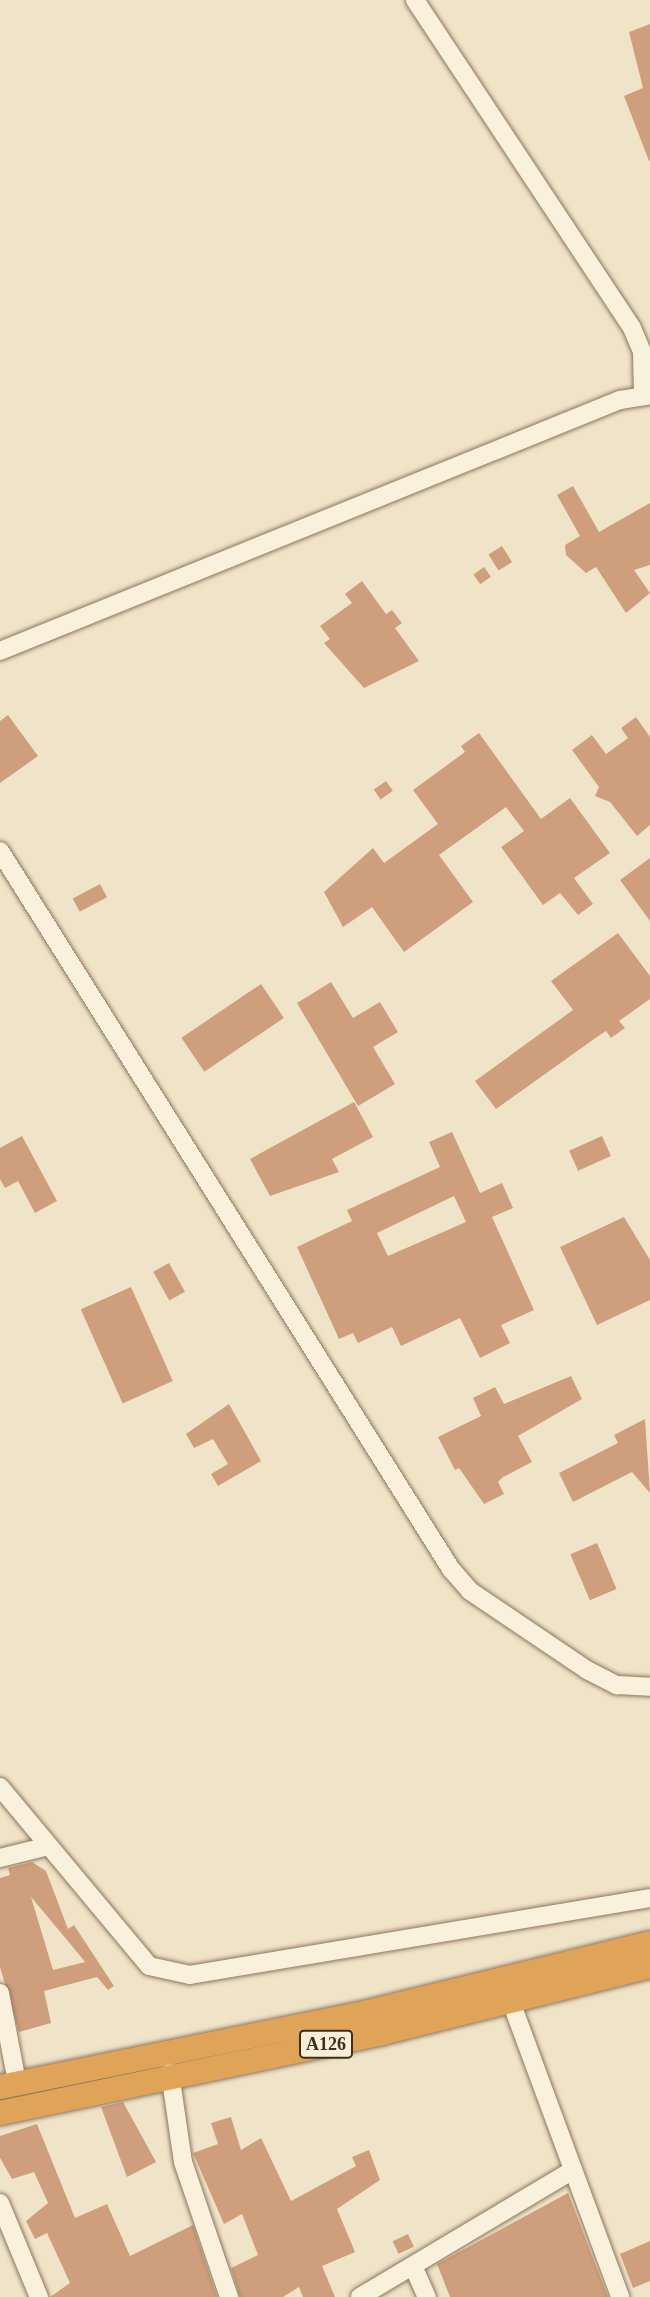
<!DOCTYPE html>
<style>
body{margin:0}
#map{position:relative;width:650px;height:2297px;overflow:hidden;background:#f0e4c8;font-family:Georgia,serif}
div>[style]{position:absolute}
.building>*{inset:0;background:#cf9f7d;transform-origin:0 0}
.roads{filter:drop-shadow(0 0 2px #8d765c) drop-shadow(0 0 2px #8d765c)}
.minor>*{height:18px;margin:-9px;padding:0 9px;transform-origin:9px;border-radius:9px;background:#faf1dc}
.highway>*{height:24px;margin:-12px;padding:0 12px;transform-origin:12px;border-radius:12px;background:#e0a458}
span{translate:-50% -50%;white-space:nowrap;text-align:center;line-height:1.15;-webkit-text-stroke:6px #f7eed8;paint-order:stroke}
.shield-label span{padding:2px 5px;background:#f7eed8;border:2px solid;border-radius:5px;-webkit-text-stroke-width:0}
.shield-label{font-size:18px;color:#3d2e20;font-weight:700}
</style>
<div id="map">
<div class="building">
<i style="clip-path:polygon(650px 24px,650px 160px,649px 161px,624px 96px,643px 88px,629px 32px)"></i>
<i style="clip-path:polygon(573px 486px,599px 532px,650px 503px,650px 565px,634px 570px,650px 593px,626px 613px,596px 567px,586px 573px,566px 555px,565px 545px,580px 536px,557px 495px)"></i>
<i style="left:502px;top:546px;width:19px;height:16px;rotate:58deg"></i>
<i style="left:484px;top:567px;width:12px;height:13px;rotate:55deg"></i>
<i style="clip-path:polygon(362px 581px,386px 614px,392px 610px,402px 623px,395px 628px,419px 661px,364px 688px,324px 643px,330px 639px,320px 626px,352px 603px,345px 594px)"></i>
<i style="clip-path:polygon(8px 715px,38px 756px,0 783px,0 721px)"></i>
<i style="clip-path:polygon(636px 717px,650px 737px,650px 825px,637px 836px,610px 802px,595px 796px,599px 787px,572px 750px,592px 735px,606px 754px,628px 738px,621px 728px)"></i>
<i style="clip-path:polygon(479px 733px,541px 819px,570px 798px,610px 853px,574px 878px,593px 904px,578px 915px,560px 893px,543px 905px,501px 847px,524px 831px,506px 807px,439px 855px,473px 902px,404px 952px,372px 907px,343px 927px,324px 892px,373px 848px,384px 863px,438px 824px,413px 790px,465px 752px,461px 746px)"></i>
<i style="left:386px;top:781px;width:12px;height:15px;rotate:55deg"></i>
<i style="clip-path:polygon(650px 858px,650px 921px,620px 880px)"></i>
<i style="left:100px;top:884px;width:15px;height:31px;rotate:62deg"></i>
<i style="clip-path:polygon(618px 933px,650px 976px,650px 999px,619px 1021px,625px 1028px,611px 1038px,606px 1031px,594px 1039px,496px 1109px,475px 1081px,573px 1010px,551px 981px)"></i>
<i style="clip-path:polygon(331px 982px,353px 1018px,380px 1002px,398px 1032px,373px 1047px,395px 1084px,358px 1106px,297px 1003px)"></i>
<i style="left:261px;top:984px;width:41px;height:96px;rotate:56deg"></i>
<i style="clip-path:polygon(354px 1102px,373px 1137px,332px 1159px,339px 1172px,270px 1196px,250px 1159px)"></i>
<i style="clip-path:polygon(evenodd,452px 1132px,480px 1193px,502px 1183px,513px 1208px,492px 1217px,534px 1310px,501px 1325px,510px 1343px,480px 1358px,460px 1318px,401px 1346px,392px 1327px,358px 1343px,353px 1333px,339px 1339px,297px 1247px,352px 1221px,347px 1210px,440px 1167px,429px 1142px,452px 1132px,454px 1196px,466px 1222px,388px 1256px,377px 1233px,454px 1196px)"></i>
<i style="clip-path:polygon(22px 1136px,57px 1201px,35px 1213px,18px 1181px,5px 1188px,0 1179px,0 1148px)"></i>
<i style="left:602px;top:1136px;width:22px;height:36px;rotate:66deg"></i>
<i style="clip-path:polygon(624px 1217px,650px 1260px,650px 1300px,597px 1325px,560px 1247px)"></i>
<i style="left:169px;top:1263px;width:33px;height:18px;rotate:61deg"></i>
<i style="left:131px;top:1287px;width:103px;height:55px;rotate:66deg"></i>
<i style="clip-path:polygon(571px 1376px,582px 1399px,518px 1436px,532px 1462px,503px 1477px,498px 1482px,504px 1494px,484px 1504px,459px 1468px,455px 1470px,438px 1437px,481px 1416px,473px 1398px,495px 1387px,504px 1404px)"></i>
<i style="clip-path:polygon(229px 1404px,261px 1461px,218px 1486px,211px 1474px,228px 1464px,213px 1439px,194px 1448px,186px 1434px)"></i>
<i style="clip-path:polygon(645px 1419px,650px 1493px,632px 1472px,573px 1502px,559px 1473px,618px 1443px,614px 1435px)"></i>
<i style="left:597px;top:1543px;width:50px;height:29px;rotate:67deg"></i>
<i style="clip-path:polygon(evenodd,32px 1862px,46px 1871px,68px 1929px,74px 1925px,114px 1986px,108px 1990px,97px 1977px,44px 1991px,51px 2023px,19px 2032px,0 1967px,0 1878px,10px 1875px,8px 1868px,32px 1862px,31px 1897px,72px 1946px,85px 1962px,53px 1970px,31px 1897px)"></i>
<i style="clip-path:polygon(123px 2102px,156px 2162px,127px 2177px,101px 2107px)"></i>
<i style="clip-path:polygon(231px 2117px,241px 2150px,261px 2138px,291px 2201px,356px 2166px,352px 2157px,369px 2150px,380px 2180px,337px 2209px,355px 2252px,322px 2266px,335px 2297px,303px 2297px,299px 2287px,283px 2297px,240px 2297px,231px 2268px,258px 2255px,242px 2214px,224px 2224px,193px 2153px,218px 2144px,211px 2123px)"></i>
<i style="clip-path:polygon(37px 2124px,75px 2218px,107px 2204px,130px 2256px,193px 2225px,217px 2297px,50px 2297px,70px 2283px,47px 2233px,35px 2239px,26px 2221px,48px 2203px,34px 2172px,12px 2179px,0 2158px,0 2136px)"></i>
<i style="clip-path:polygon(568px 2193px,608px 2297px,450px 2297px,437px 2264px)"></i>
<i style="left:408px;top:2234px;width:14px;height:17px;rotate:65deg"></i>
<i style="clip-path:polygon(650px 2241px,650px 2281px,633px 2288px,620px 2254px)"></i>
</div>
<div class="roads">
<div class="minor">
<i style="left:415px;top:0;width:393px;rotate:56.5deg"></i>
<i style="left:632px;top:328px;width:26px;rotate:67deg"></i>
<i style="left:642px;top:352px;width:42px;rotate:88.6deg"></i>
<i style="left:0;top:651px;width:669px;rotate:-22.04deg"></i>
<i style="left:620px;top:400px;width:30px;rotate:-9deg"></i>
<i style="left:0;top:851px;width:848px;rotate:57.87deg"></i>
<i style="left:451px;top:1569px;width:29px;rotate:49deg"></i>
<i style="left:470px;top:1591px;width:141px;rotate:34deg"></i>
<i style="left:587px;top:1670px;width:34px;rotate:27deg"></i>
<i style="left:617px;top:1685px;width:33px;rotate:3deg"></i>
<i style="left:0;top:1787px;width:233px;rotate:50.2deg"></i>
<i style="left:149px;top:1966px;width:42px;rotate:12.4deg"></i>
<i style="left:190px;top:1975px;width:466px;rotate:-9.5deg"></i>
<i style="left:0;top:1858px;width:50px;rotate:-13.8deg"></i>
<i style="left:0;top:1993px;width:91px;rotate:79.2deg"></i>
<i style="left:510px;top:1999px;width:318px;rotate:69.7deg"></i>
<i style="left:170px;top:2073px;width:90px;rotate:81.7deg"></i>
<i style="left:183px;top:2162px;width:143px;rotate:71.2deg"></i>
<i style="left:0;top:2203px;width:102px;rotate:67.5deg"></i>
<i style="left:413px;top:2266px;width:34px;rotate:66deg"></i>
<i style="left:360px;top:2297px;width:248px;rotate:-30.8deg"></i>
</div>
<div class="highway">
<i style="left:0;top:2087px;width:376px;rotate:-11.5deg"></i>
<i style="left:368px;top:2012px;width:290px;rotate:-13.7deg"></i>
<i style="left:0;top:2113px;width:390px;rotate:-11.8deg"></i>
<i style="left:382px;top:2033px;width:276px;rotate:-14deg"></i>
</div>
</div>
<div class="shield-label">
<span style="left:326px;top:2044px">A126</span>
</div>
</div>
